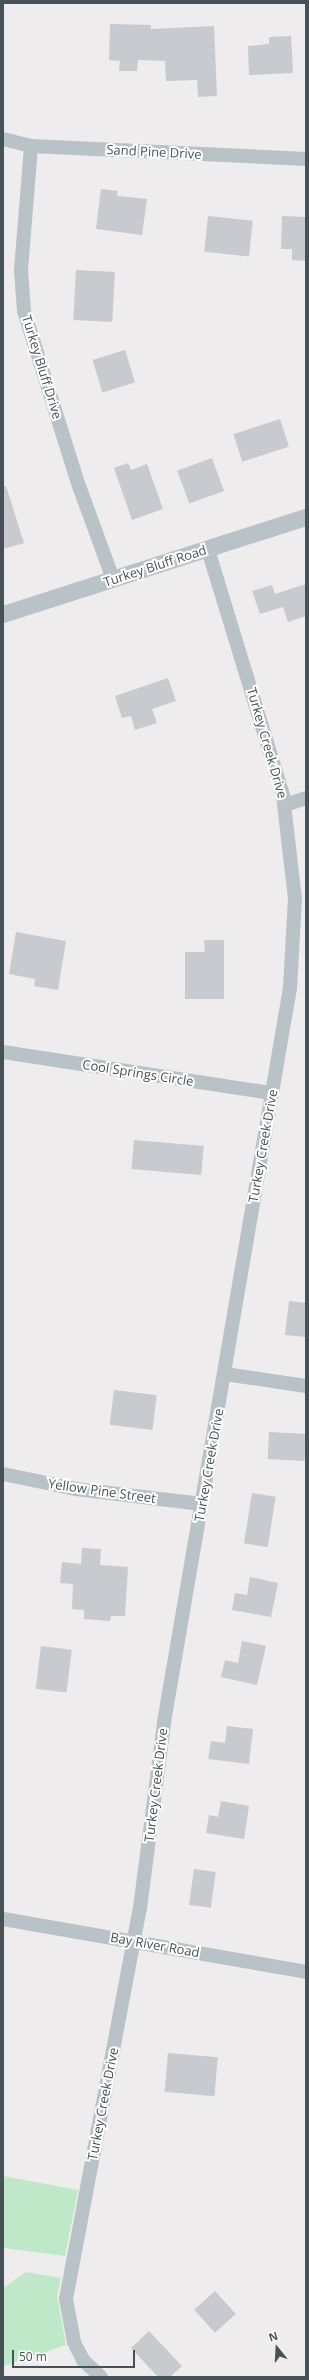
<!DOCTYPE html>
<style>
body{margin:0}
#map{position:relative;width:309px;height:2380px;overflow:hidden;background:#eeecec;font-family:"Open Sans",sans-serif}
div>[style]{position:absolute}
.green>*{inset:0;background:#bee8c8}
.building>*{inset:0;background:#c7cace;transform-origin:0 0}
.minor>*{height:14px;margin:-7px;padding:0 7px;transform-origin:7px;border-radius:7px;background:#b9c2c7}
.tertiary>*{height:17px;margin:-8.5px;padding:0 8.5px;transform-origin:8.5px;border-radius:8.5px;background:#b9c2c7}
span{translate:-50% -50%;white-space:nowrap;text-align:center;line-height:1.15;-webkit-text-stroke:4px #fff;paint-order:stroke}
.street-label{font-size:13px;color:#465257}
.frame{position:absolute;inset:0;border:4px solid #465257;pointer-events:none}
.north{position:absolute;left:257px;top:2328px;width:40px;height:40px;-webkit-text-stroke:3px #fff;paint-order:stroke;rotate:342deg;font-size:11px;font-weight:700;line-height:16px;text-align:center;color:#465257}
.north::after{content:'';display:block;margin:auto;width:14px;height:18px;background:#465257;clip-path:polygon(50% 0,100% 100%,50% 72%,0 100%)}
.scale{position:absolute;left:12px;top:2350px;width:123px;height:18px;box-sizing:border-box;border:2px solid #465257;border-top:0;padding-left:5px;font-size:12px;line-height:14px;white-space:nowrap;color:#465257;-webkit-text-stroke:3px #fff;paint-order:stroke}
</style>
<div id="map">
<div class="green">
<i style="clip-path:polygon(3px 2176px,78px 2190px,65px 2256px,3px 2248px)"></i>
<i style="clip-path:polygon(26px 2272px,61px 2278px,57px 2296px,66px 2345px,3px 2366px,3px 2288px)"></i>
</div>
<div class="building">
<i style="clip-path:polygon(110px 24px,151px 25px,151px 29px,214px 26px,217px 96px,198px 97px,197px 80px,166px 81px,165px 61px,138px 60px,137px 71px,119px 71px,120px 61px,109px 60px)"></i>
<i style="clip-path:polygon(291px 36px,293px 73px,249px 75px,248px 46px,269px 44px,269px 37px)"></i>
<i style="clip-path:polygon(101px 189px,118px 191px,117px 196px,147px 199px,142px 235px,96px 229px)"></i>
<i style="left:208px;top:216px;width:45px;height:36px;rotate:6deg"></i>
<i style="clip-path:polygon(282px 216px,306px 217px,306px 261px,292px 260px,292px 249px,281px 249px)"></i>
<i style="left:76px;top:270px;width:39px;height:50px;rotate:3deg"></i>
<i style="left:125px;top:350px;width:34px;height:34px;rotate:73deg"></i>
<i style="left:280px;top:419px;width:29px;height:49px;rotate:72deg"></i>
<i style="left:212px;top:458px;width:35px;height:37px;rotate:70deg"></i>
<i style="clip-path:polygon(128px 463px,131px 470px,147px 464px,163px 509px,132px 520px,114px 468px)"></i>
<i style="clip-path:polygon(3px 486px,6px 486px,24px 543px,3px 549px)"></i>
<i style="clip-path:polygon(306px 584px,306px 616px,288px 622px,283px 607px,260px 614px,252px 591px,272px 585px,275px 594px)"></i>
<i style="clip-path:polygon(168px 678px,176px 701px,152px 709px,157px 723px,135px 730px,131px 716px,122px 718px,115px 696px)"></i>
<i style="clip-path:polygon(16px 932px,66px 941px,58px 990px,34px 986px,35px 979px,9px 974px)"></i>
<i style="clip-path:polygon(204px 940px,224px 940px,224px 999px,185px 999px,185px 952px,205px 952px)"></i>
<i style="left:134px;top:1140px;width:70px;height:29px;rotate:5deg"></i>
<i style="clip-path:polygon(289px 1301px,306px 1303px,306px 1337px,285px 1335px)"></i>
<i style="left:114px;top:1390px;width:43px;height:35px;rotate:7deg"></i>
<i style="left:269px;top:1432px;width:37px;height:27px;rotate:3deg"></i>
<i style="left:252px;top:1493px;width:24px;height:51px;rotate:9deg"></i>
<i style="clip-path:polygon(82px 1548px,101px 1549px,100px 1565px,128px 1567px,125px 1616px,111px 1616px,110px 1621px,84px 1619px,84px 1610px,72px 1609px,73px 1584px,60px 1583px,62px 1562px,81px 1564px)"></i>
<i style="clip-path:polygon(250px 1577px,278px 1583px,271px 1617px,232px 1610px,235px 1593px,247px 1595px)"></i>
<i style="clip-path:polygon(242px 1641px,266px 1646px,257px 1685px,221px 1677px,225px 1660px,238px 1663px)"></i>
<i style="left:41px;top:1646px;width:31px;height:43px;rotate:7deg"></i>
<i style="clip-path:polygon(227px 1726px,253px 1729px,249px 1764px,208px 1759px,211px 1741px,225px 1743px)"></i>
<i style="clip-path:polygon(221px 1801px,249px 1806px,244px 1839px,206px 1833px,209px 1815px,218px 1817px)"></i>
<i style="left:194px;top:1869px;width:22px;height:36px;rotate:8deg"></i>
<i style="left:168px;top:2053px;width:50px;height:39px;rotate:5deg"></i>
<i style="left:215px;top:2291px;width:31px;height:28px;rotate:48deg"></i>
<i style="clip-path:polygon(149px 2331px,182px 2366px,170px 2377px,158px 2377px,131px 2348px)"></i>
</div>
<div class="minor">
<i style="left:3px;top:139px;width:29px;rotate:14deg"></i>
<i style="left:31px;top:146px;width:275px;rotate:2.7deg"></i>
<i style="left:31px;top:146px;width:124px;rotate:94.6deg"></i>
<i style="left:21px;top:270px;width:41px;rotate:85.8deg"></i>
<i style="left:24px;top:311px;width:183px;rotate:72.6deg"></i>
<i style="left:79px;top:486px;width:99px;rotate:69.9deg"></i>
<i style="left:285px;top:805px;width:22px;rotate:-18deg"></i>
<i style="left:3px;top:1052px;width:272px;rotate:8.7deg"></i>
<i style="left:225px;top:1374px;width:82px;rotate:8.4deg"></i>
<i style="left:3px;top:1474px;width:75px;rotate:11.6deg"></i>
<i style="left:76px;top:1489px;width:127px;rotate:6.8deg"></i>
<i style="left:3px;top:1919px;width:308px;rotate:9.9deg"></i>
<i style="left:101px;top:2377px;width:25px;rotate:-137deg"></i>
<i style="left:83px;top:2360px;width:20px;rotate:-117deg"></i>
<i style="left:74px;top:2342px;width:44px;rotate:-100.5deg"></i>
<i style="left:66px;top:2299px;width:398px;rotate:-79.3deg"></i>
<i style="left:140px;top:1908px;width:188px;rotate:-82.6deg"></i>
<i style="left:164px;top:1722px;width:745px;rotate:-80.26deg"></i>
<i style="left:290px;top:988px;width:89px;rotate:-86.8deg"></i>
<i style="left:295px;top:899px;width:105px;rotate:-96.6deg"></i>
<i style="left:283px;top:795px;width:257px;rotate:-107deg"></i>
</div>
<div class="tertiary">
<i style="left:3px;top:614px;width:318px;rotate:-17.8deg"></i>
</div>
<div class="street-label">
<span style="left:154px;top:152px;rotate:3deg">Sand Pine Drive</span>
<span style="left:42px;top:367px;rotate:73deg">Turkey Bluff Drive</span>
<span style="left:155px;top:566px;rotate:-18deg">Turkey Bluff Road</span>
<span style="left:267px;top:743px;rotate:74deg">Turkey Creek Drive</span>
<span style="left:138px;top:1073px;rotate:9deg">Cool Springs Circle</span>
<span style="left:263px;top:1146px;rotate:-80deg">Turkey Creek Drive</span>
<span style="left:209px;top:1465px;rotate:-80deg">Turkey Creek Drive</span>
<span style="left:102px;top:1491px;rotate:8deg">Yellow Pine Street</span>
<span style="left:156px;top:1785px;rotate:-83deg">Turkey Creek Drive</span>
<span style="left:155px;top:1945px;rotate:10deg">Bay River Road</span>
<span style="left:103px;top:2104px;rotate:-79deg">Turkey Creek Drive</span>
</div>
<div class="frame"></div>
<div class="north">N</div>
<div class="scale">50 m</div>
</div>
